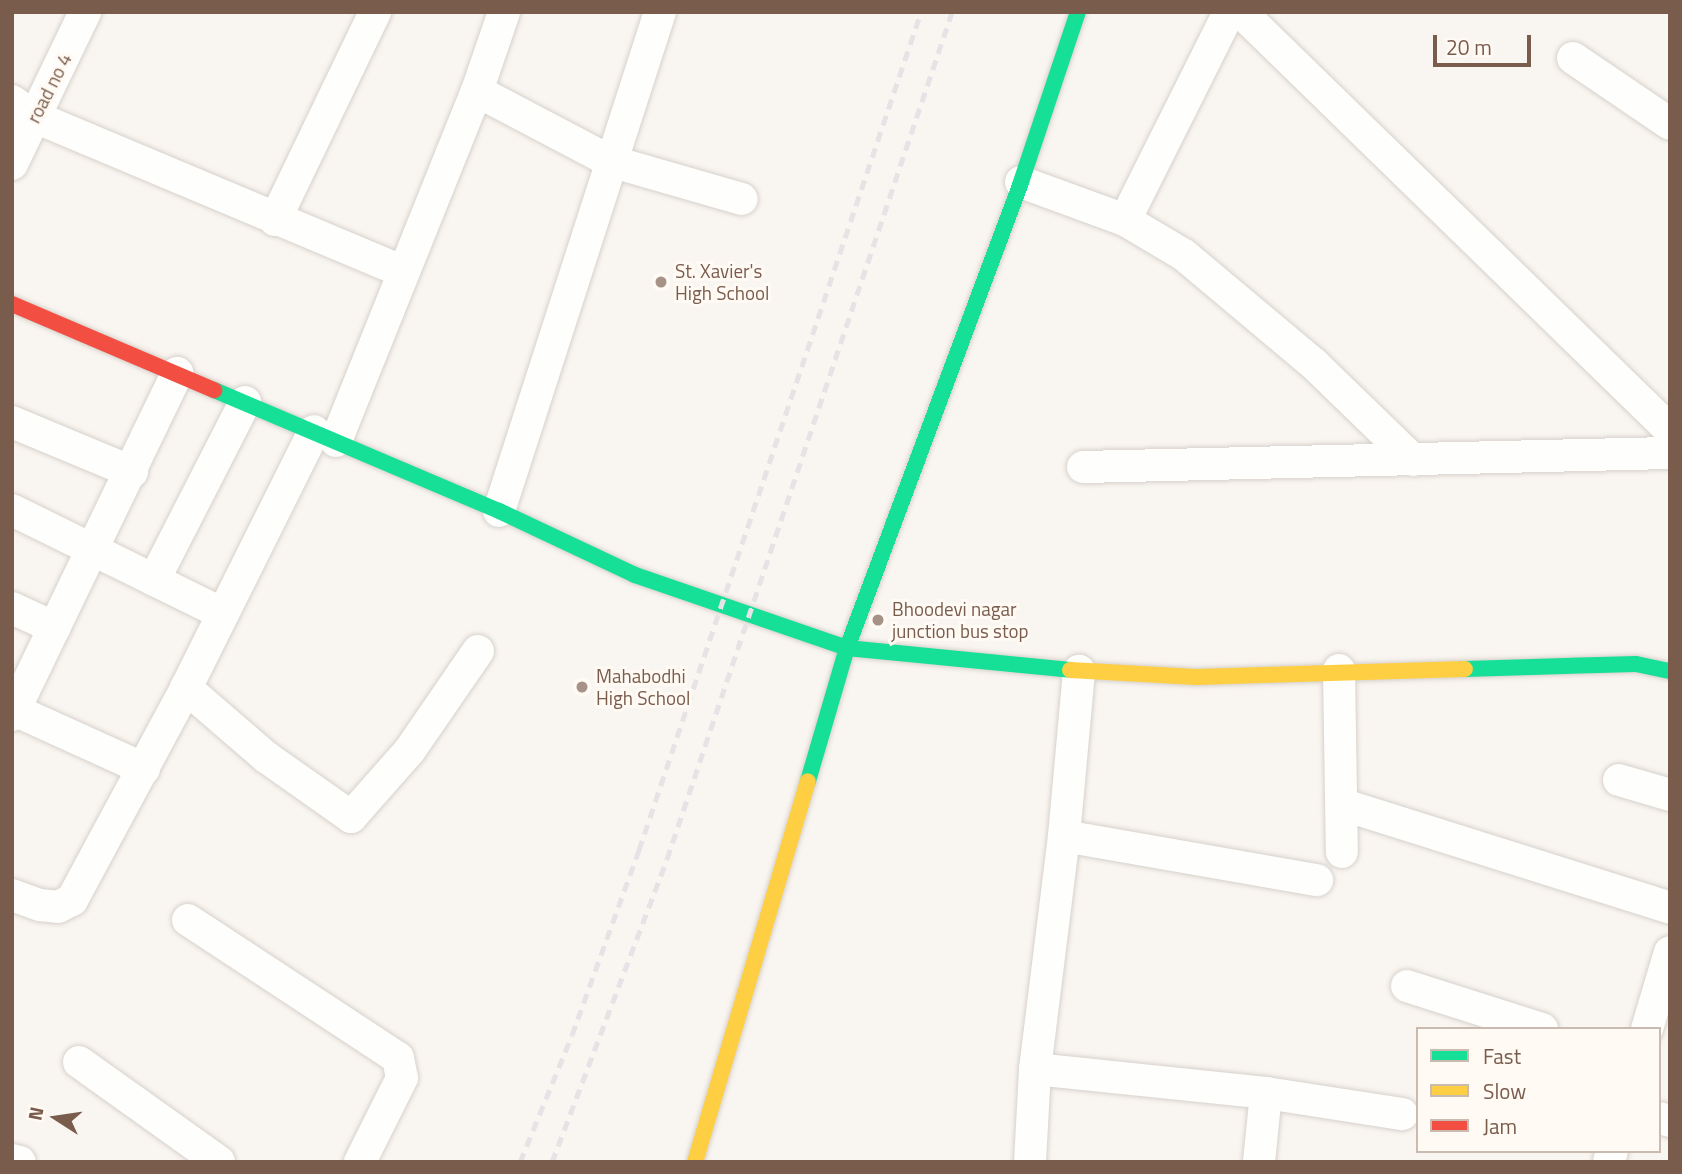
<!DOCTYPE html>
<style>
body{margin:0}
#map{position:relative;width:1682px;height:1174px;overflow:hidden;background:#f9f5f0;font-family:"Titillium Web",sans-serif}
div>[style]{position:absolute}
.roads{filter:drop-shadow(0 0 2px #d7d1cb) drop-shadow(0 0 2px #d7d1cb)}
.street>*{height:32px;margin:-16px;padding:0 16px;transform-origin:16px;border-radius:16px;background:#fefefd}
.fast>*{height:16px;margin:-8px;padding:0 8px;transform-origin:8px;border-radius:8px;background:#16e098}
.slow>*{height:16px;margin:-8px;padding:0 8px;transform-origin:8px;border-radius:8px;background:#ffcf43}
.jam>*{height:16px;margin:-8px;padding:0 8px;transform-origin:8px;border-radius:8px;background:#f24e42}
.rail>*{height:5px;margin-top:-2.5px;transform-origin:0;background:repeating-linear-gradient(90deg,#e6e3e7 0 10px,transparent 0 17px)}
.dots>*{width:19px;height:19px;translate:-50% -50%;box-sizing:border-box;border:4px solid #fffaf3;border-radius:50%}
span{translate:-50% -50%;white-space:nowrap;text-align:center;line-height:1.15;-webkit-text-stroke:6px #fffaf3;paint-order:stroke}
.street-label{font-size:19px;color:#7a5c4d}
.poi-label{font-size:19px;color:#7a5c4d}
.left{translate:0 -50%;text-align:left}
.frame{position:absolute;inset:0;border:14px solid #7a5c4d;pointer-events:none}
.legend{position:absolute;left:1416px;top:1027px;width:245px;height:126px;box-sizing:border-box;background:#fffaf3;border:2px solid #cabbb1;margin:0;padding:9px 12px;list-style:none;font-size:21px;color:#7a5c4d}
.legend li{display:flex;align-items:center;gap:14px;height:35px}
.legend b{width:35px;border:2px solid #cabbb1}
.north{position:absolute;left:21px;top:1083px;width:70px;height:70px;-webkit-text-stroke:5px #fffaf3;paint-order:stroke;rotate:282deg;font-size:19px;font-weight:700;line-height:28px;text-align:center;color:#7a5c4d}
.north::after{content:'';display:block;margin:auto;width:24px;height:32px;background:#7a5c4d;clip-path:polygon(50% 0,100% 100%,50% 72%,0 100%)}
.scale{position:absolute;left:1433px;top:35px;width:98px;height:32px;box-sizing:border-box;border:4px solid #7a5c4d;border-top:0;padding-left:9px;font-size:21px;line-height:24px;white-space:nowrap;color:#7a5c4d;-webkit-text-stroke:5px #fffaf3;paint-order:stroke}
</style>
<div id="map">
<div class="roads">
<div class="street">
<i style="left:1241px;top:12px;width:599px;rotate:44.26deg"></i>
<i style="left:1573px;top:58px;width:117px;rotate:34.2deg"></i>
<i style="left:477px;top:91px;width:150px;rotate:27.8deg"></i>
<i style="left:610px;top:161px;width:137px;rotate:16.1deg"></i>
<i style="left:12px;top:101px;width:28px;rotate:35deg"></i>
<i style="left:35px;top:117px;width:399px;rotate:22.8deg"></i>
<i style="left:12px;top:164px;width:169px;rotate:-64.3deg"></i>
<i style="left:1021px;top:182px;width:111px;rotate:20.1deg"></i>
<i style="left:1125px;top:220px;width:69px;rotate:30.7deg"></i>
<i style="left:1184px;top:255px;width:170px;rotate:40deg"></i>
<i style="left:1314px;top:364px;width:138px;rotate:44.1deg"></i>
<i style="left:275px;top:220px;width:231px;rotate:-64.3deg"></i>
<i style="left:1125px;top:220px;width:233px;rotate:-63.4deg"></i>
<i style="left:12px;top:422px;width:130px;rotate:22.6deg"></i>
<i style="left:336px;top:441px;width:377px;rotate:-68.1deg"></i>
<i style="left:477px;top:91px;width:83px;rotate:-71.1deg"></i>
<i style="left:1083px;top:467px;width:587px;rotate:-1.37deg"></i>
<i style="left:12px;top:510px;width:235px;rotate:26.2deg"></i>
<i style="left:499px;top:511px;width:524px;rotate:-72.12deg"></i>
<i style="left:154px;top:580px;width:200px;rotate:-62.9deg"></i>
<i style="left:12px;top:608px;width:47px;rotate:24.9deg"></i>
<i style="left:1339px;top:670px;width:182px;rotate:89.1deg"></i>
<i style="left:186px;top:688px;width:106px;rotate:40.8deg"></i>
<i style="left:266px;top:757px;width:104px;rotate:35.2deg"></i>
<i style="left:351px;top:817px;width:89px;rotate:-48.6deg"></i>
<i style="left:410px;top:750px;width:120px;rotate:-55.5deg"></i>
<i style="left:12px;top:709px;width:145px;rotate:24.4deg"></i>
<i style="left:12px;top:715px;width:380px;rotate:-64.2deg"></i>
<i style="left:1619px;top:780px;width:53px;rotate:16.4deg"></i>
<i style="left:1344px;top:805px;width:342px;rotate:17.5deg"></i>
<i style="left:1064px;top:836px;width:257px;rotate:9.9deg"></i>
<i style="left:12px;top:895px;width:30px;rotate:20deg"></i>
<i style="left:40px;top:905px;width:18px;rotate:6deg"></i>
<i style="left:58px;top:907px;width:16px;rotate:-27deg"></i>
<i style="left:72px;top:900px;width:241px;rotate:-61.7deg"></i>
<i style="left:186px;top:688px;width:287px;rotate:-63.5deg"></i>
<i style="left:188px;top:920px;width:251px;rotate:33.3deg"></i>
<i style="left:398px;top:1058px;width:20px;rotate:79deg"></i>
<i style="left:402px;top:1078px;width:94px;rotate:116.6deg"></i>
<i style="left:1407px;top:986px;width:142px;rotate:17.7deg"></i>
<i style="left:1647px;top:1029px;width:80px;rotate:-73.4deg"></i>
<i style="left:79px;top:1062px;width:172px;rotate:35.5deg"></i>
<i style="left:1035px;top:1069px;width:232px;rotate:5.9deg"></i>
<i style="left:1266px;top:1093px;width:138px;rotate:8.8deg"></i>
<i style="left:1659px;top:1118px;width:11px;rotate:15deg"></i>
<i style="left:12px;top:1160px;width:8px;rotate:14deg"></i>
<i style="left:1030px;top:1162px;width:93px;rotate:-86.9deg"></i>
<i style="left:1035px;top:1069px;width:235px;rotate:-82.9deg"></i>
<i style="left:1064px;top:836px;width:166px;rotate:-84.8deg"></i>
<i style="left:1259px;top:1162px;width:69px;rotate:-84.2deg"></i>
<i style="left:1609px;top:1162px;width:11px;rotate:-75deg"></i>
</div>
<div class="fast">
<i style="left:214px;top:390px;width:310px;rotate:23deg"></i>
<i style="left:499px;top:511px;width:150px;rotate:25.2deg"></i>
<i style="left:635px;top:575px;width:224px;rotate:19deg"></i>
<i style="left:847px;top:648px;width:224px;rotate:5.6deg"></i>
<i style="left:1465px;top:669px;width:171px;rotate:-1.7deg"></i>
<i style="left:1636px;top:664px;width:35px;rotate:12deg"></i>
<i style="left:808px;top:781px;width:139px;rotate:-73.7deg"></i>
<i style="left:847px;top:648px;width:497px;rotate:-69.5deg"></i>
<i style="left:1021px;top:182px;width:179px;rotate:-71.5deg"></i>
</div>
<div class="slow">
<i style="left:1070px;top:670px;width:126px;rotate:3.2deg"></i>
<i style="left:1196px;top:677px;width:269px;rotate:-1.7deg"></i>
<i style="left:695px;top:1162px;width:397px;rotate:-73.5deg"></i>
</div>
<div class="jam">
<i style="left:12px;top:304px;width:220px;rotate:23.1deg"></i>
</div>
</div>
<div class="rail">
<i style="left:520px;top:1162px;width:137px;rotate:-67.7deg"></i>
<i style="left:572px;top:1035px;width:197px;rotate:-70.1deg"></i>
<i style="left:639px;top:850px;width:884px;rotate:-71.4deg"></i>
<i style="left:552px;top:1162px;width:324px;rotate:-69.2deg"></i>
<i style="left:667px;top:859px;width:894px;rotate:-71.4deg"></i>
</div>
<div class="dots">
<i style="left:661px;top:282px;background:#a69286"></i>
<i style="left:878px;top:620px;background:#a69286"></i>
<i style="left:582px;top:687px;background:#a69286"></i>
</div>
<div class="street-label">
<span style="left:49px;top:88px;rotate:-63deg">road no 4</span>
</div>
<div class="poi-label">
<span class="left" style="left:675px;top:282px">St. Xavier's<br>High School</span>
<span class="left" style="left:892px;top:620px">Bhoodevi nagar<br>junction bus stop</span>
<span class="left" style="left:596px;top:687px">Mahabodhi<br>High School</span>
</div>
<div class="frame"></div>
<ul class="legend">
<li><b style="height:9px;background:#16e098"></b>Fast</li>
<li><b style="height:9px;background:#ffcf43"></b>Slow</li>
<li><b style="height:9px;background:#f24e42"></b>Jam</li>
</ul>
<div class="north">N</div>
<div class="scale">20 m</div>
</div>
